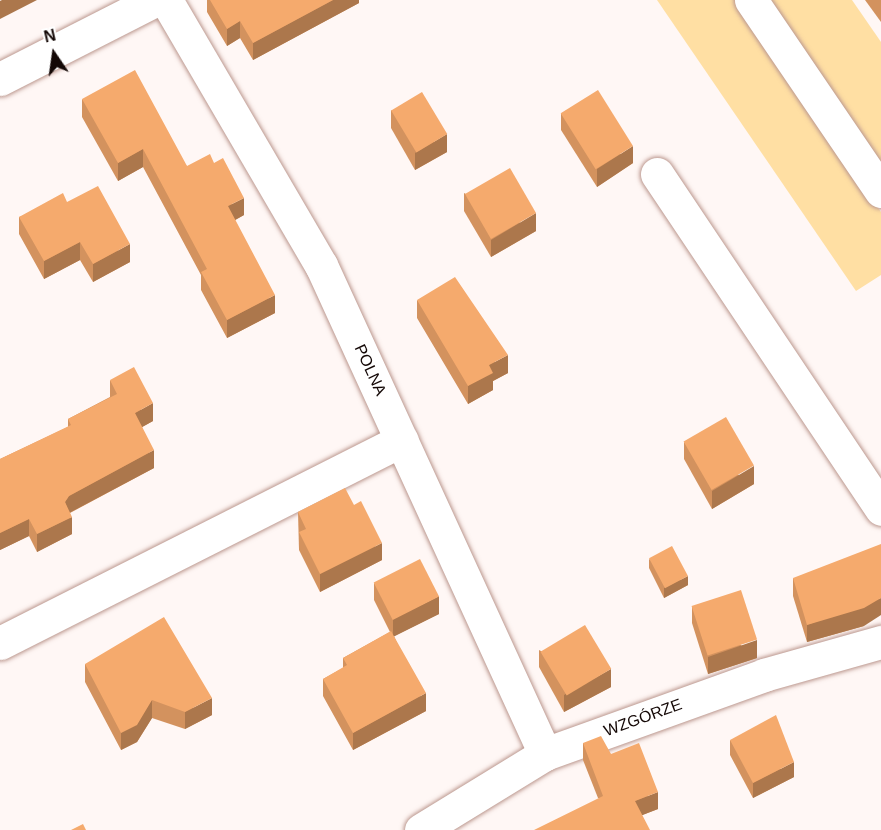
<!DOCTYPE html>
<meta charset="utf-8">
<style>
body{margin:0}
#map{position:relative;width:881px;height:830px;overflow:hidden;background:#fff7f5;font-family:Arial,sans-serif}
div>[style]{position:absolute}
.green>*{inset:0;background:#ffdfa3}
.roads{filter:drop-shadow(0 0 2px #bc988f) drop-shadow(0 0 2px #bc988f)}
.minor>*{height:33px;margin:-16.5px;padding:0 16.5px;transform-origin:16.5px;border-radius:16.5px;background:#fff}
.wall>*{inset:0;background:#d3925e}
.shaded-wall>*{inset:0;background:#ac774c}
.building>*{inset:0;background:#f5aa6d;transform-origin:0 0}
span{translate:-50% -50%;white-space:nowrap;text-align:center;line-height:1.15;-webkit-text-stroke:5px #fff;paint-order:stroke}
.street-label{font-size:16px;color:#140806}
.north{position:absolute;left:24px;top:24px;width:60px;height:60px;-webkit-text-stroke:4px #fff;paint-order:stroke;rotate:347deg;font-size:16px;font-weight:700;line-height:24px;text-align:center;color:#140806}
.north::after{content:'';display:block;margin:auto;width:21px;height:27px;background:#140806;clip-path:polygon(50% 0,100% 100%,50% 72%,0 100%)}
</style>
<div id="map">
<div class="green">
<i style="clip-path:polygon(657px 0,736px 0,881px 212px,881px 275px,856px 291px)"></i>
<i style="clip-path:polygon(762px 0,852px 0,881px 42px,881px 174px)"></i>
</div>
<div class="roads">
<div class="minor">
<i style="left:166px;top:0;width:307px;rotate:59.7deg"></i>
<i style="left:321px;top:265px;width:538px;rotate:65.39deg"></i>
<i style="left:751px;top:0;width:231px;rotate:55.8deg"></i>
<i style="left:0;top:79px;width:174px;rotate:-27deg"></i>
<i style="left:657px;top:174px;width:403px;rotate:56.2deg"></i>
<i style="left:0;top:643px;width:450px;rotate:-26.8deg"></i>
<i style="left:421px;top:830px;width:145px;rotate:-31.5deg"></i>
<i style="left:545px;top:754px;width:233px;rotate:-19.8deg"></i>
<i style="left:764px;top:675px;width:122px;rotate:-15.8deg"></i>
</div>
</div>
<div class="wall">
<i style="clip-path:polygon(207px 0,359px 0,359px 3px,253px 60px,240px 38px,227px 46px,207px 12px)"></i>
<i style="clip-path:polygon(865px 0,881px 0,881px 22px)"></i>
<i style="clip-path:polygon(82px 99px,187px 166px,244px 215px,235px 220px,275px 313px,227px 338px,201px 290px,201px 275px,143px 167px,118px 181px,82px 117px)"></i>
<i style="clip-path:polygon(391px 110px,447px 152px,415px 170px,391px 128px)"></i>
<i style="clip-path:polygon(561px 113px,633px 163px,597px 187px,561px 130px)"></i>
<i style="clip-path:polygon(464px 193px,536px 231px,491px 257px,464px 211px)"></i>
<i style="clip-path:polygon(67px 202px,130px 262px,93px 282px,80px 260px,44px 279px,19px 234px,19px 217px)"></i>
<i style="clip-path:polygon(417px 300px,508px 373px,493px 381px,493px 390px,468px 404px,417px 318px)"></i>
<i style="clip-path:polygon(110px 380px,153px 421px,142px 427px,154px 468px,70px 513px,72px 534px,37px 552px,29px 536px,0 550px,0 459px,68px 427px,68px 419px,110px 397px)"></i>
<i style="clip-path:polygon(684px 442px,754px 484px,712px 509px,684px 459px)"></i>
<i style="clip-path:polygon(354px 505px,382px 560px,320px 592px,299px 550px,298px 512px)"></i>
<i style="clip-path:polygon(649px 559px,688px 585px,664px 598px,649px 568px)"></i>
<i style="clip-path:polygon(793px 578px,864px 626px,807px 642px,793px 596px)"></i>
<i style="clip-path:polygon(374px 583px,439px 614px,394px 636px,426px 711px,353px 750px,323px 696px,323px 679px,343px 668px,343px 658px,390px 632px,374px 600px)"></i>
<i style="clip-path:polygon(692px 606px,757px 658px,708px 674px,692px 623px)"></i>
<i style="clip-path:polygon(539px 650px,611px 687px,564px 712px,539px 667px)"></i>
<i style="clip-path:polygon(85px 664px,212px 715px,185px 729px,152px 718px,137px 742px,121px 750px,85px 682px)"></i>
<i style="clip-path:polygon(730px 740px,794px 777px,753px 798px,730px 755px)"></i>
<i style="clip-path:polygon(583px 743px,611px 754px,658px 809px,642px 815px,598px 798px,583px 760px)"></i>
</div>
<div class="shaded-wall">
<i style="clip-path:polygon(2px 0,37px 0,0 19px,0 1px)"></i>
<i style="clip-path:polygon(333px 0,359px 0,359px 3px,253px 60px,253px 43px)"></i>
<i style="clip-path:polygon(240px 21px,240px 38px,227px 46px,227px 29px)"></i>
<i style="clip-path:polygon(447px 134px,447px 152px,415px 170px,415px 153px)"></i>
<i style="clip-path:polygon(633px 146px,633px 163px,597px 187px,597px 169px)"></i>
<i style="clip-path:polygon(143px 149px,143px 167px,118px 181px,118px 163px)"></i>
<i style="clip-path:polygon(244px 198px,244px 215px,228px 224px,228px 206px)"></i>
<i style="clip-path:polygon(536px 213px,536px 231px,491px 257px,491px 240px)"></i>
<i style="clip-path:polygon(80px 242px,80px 260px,44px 279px,44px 261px)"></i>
<i style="clip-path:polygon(130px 244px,130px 262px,93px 282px,93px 264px)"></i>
<i style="clip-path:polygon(275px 295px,275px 313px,227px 338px,227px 320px)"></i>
<i style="clip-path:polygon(508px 355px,508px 373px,493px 381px,493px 390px,468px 404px,468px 386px,489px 365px)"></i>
<i style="clip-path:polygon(153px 403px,153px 421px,135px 431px,135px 413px)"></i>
<i style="clip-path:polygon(154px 450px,154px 468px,69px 513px,65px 502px,69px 496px)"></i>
<i style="clip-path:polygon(754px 466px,754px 484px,712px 509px,712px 491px)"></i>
<i style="clip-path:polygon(72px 517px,72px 534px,37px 552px,37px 534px)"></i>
<i style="clip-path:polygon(29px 519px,29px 536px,0 550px,0 533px)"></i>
<i style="clip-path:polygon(382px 543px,382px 560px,320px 592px,320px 574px)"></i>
<i style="clip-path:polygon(688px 576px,688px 585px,664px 598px,664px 588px)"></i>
<i style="clip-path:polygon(439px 596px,439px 614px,393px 637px,393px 619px)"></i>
<i style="clip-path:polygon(881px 598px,881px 615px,864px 626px,807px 642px,807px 625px)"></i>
<i style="clip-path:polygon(757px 640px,757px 658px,708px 674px,708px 657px)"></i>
<i style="clip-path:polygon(611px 669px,611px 687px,564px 712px,564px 695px)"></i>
<i style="clip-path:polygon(426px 693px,426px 711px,353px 750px,353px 733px)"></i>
<i style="clip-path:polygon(212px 698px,212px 715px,185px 729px,185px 712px)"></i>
<i style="clip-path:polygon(152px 700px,152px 718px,137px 742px,121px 750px,121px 733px)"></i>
<i style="clip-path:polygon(794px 762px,794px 777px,753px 798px,753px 783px)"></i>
<i style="clip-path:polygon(658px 792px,658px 809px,635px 818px,635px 801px)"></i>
</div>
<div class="building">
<i style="clip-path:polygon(210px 0,333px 0,253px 43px,240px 21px,227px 29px)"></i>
<i style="clip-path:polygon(135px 70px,187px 166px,210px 154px,214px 163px,223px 158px,244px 198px,228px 206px,275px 295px,227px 320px,201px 272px,207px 269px,143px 149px,118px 163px,82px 99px)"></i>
<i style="left:598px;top:90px;width:66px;height:44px;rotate:58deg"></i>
<i style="left:422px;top:92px;width:49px;height:36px;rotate:59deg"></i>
<i style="left:510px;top:168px;width:52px;height:52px;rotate:60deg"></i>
<i style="clip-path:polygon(98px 186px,130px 244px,93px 264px,80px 242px,44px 261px,19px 217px,63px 193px,67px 202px)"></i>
<i style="clip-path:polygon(455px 277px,508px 355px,489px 365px,493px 373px,468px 386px,417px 300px)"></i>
<i style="clip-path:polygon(134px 367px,153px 403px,135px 413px,154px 450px,69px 496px,65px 502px,72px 517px,37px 534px,29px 519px,0 533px,0 459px,71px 425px,68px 419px,117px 394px,110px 380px)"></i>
<i style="left:726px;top:417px;width:56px;height:49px;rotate:60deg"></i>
<i style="clip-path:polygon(345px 488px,354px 505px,361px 501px,382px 543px,320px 574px,299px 532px,306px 529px,298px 512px)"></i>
<i style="clip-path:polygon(881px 544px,881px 598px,864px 608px,807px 625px,793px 578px)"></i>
<i style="left:672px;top:546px;width:34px;height:26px;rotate:62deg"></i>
<i style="left:420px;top:559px;width:42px;height:52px;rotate:63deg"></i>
<i style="left:741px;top:590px;width:52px;height:52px;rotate:72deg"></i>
<i style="clip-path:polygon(164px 617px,212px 698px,185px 712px,152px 700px,137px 725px,121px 733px,85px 664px)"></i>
<i style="left:585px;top:625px;width:51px;height:52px;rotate:59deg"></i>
<i style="clip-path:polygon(391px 631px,426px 693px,353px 733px,323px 679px,347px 665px,343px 658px)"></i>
<i style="clip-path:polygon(776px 715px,794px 762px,753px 783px,730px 740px)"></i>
<i style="clip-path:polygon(601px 736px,611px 754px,639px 743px,658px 792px,635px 801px,650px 830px,534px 830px,603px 796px,583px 743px)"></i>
<i style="clip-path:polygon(83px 824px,86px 830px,71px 830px)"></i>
</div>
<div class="street-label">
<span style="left:370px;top:370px;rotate:65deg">POLNA</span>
<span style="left:643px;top:718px;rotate:-20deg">WZGÓRZE</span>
</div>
<div class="north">N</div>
</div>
